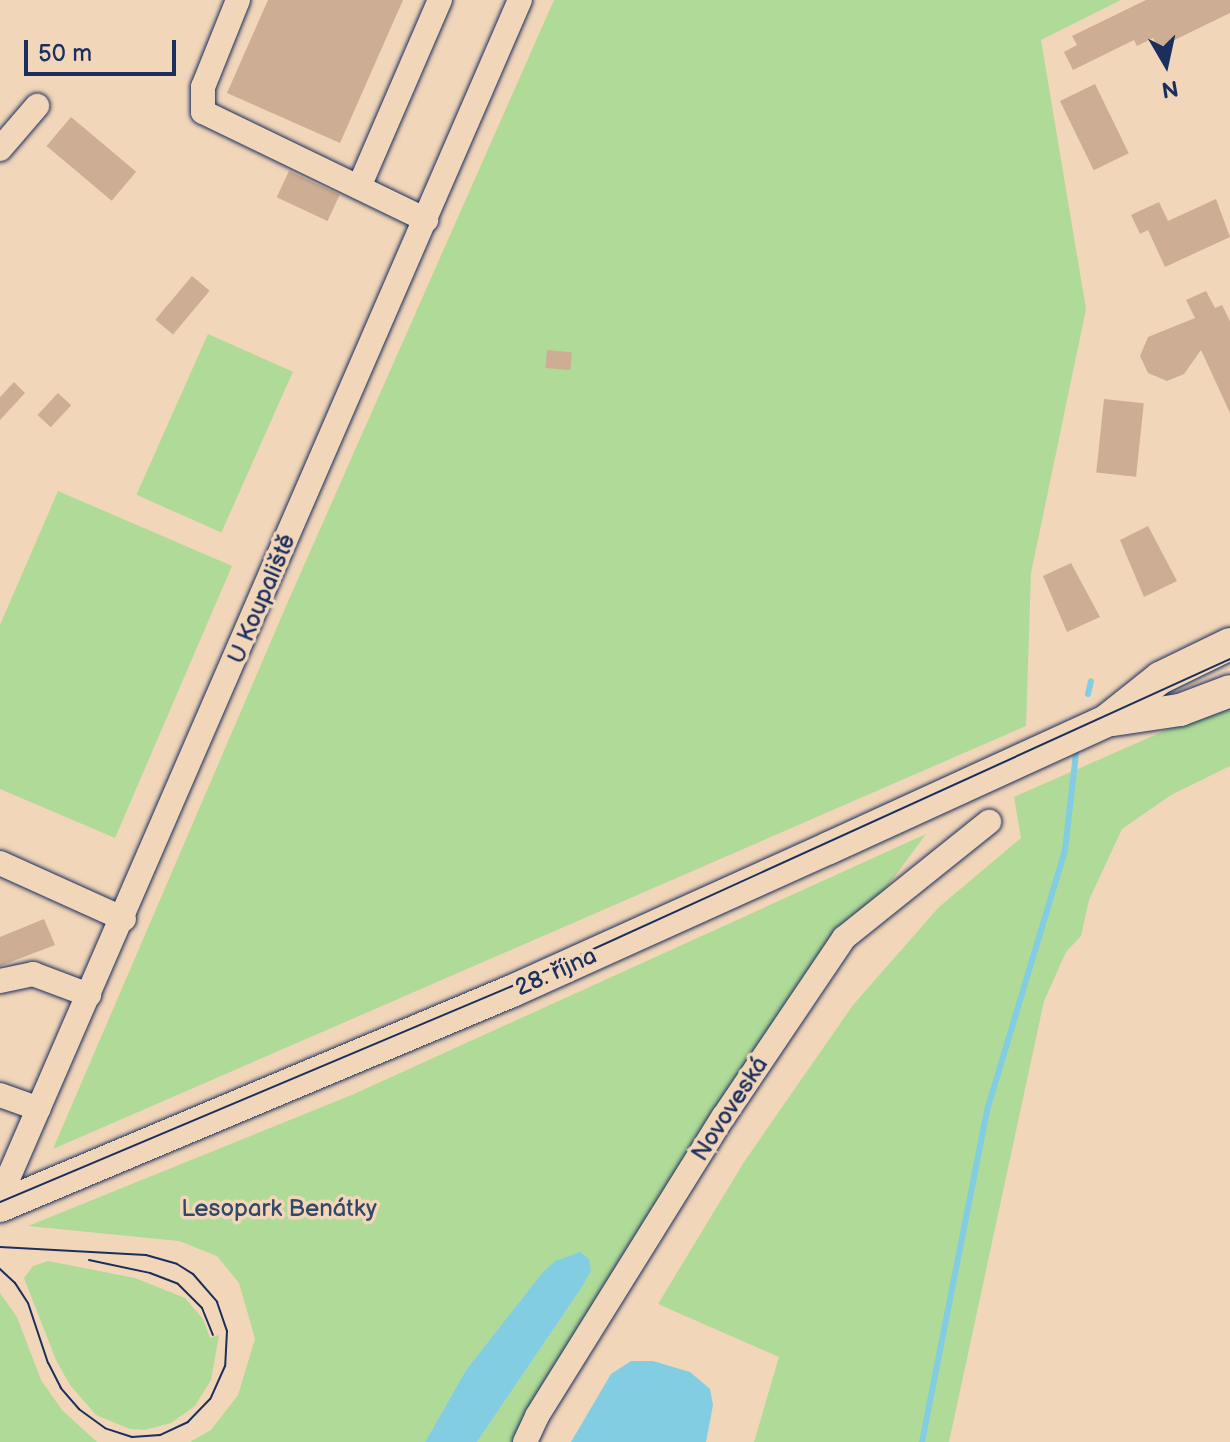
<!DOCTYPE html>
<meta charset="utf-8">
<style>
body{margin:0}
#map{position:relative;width:1230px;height:1442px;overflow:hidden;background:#f2d6b9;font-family:"Balsamiq Sans",sans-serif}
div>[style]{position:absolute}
.green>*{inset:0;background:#b0da97;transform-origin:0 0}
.water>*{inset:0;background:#82cde2}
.stream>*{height:6px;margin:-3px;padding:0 3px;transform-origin:3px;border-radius:3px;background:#82cde2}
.building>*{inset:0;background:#cdad94;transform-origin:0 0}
.roads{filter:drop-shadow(0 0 2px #1b2f5e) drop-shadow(0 0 2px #1b2f5e)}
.minor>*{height:24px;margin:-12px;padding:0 12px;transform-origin:12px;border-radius:12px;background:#f2d6b9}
.major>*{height:32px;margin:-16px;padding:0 16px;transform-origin:16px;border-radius:16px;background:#f2d6b9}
.tram>*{height:2px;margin:-1px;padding:0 1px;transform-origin:1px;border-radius:1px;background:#1b2f5e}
span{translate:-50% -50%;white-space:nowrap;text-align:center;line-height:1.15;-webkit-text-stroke:7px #f2d6b9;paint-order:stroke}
.street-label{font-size:24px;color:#1b2f5e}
.park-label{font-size:24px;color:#314967}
.north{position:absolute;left:1126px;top:24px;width:80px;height:80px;-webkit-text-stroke:6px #f2d6b9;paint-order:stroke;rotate:171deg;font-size:22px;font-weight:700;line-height:32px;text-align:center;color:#1b2f5e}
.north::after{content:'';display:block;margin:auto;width:28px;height:36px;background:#1b2f5e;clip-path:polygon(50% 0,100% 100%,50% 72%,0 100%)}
.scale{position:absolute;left:24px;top:40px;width:152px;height:36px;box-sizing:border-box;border:4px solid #1b2f5e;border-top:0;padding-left:10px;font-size:24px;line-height:28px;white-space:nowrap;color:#1b2f5e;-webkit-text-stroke:6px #f2d6b9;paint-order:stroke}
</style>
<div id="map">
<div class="green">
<i style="clip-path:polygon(554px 0,1121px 0,1041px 40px,1086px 309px,1031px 573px,1026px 726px,53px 1149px,290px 597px)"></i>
<i style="left:208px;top:334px;width:93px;height:176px;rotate:24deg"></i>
<i style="clip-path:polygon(58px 491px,232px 566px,115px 838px,0 789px,0 625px)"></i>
<i style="clip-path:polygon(1230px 702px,1230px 766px,1171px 795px,1122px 829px,1089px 900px,1081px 936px,1066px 952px,1044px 1001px,949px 1442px,754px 1442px,779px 1357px,658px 1304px,744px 1162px,853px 1005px,939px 907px,1021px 838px,1014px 797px)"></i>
<i style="clip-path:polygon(926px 834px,718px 1117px,525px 1442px,477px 1442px,582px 1287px,542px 1273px,466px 1370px,425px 1442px,190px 1442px,211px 1430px,238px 1395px,255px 1339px,239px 1283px,217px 1256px,179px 1241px,28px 1226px,354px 1094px)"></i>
<i style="clip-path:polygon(48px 1261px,135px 1278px,185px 1298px,203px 1319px,210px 1338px,219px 1335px,211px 1380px,195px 1406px,171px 1423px,144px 1430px,130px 1429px,96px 1415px,70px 1385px,56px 1360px,24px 1278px,33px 1266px)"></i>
<i style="clip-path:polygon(0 1293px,17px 1317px,41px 1380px,62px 1410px,97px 1442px,0 1442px)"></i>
</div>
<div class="water">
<i style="clip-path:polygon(580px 1252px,589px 1259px,591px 1270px,582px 1287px,477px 1442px,425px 1442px,466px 1370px,542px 1273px,555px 1261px)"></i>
<i style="clip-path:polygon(631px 1361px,653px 1361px,690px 1372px,710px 1389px,713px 1405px,706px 1442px,571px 1442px,611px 1374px)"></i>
</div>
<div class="stream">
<i style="left:1088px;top:694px;width:13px;rotate:-77deg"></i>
<i style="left:922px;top:1442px;width:341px;rotate:-78.9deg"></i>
<i style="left:988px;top:1107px;width:268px;rotate:-73.3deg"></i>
<i style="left:1065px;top:850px;width:107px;rotate:-83.5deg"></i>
</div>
<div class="building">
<i style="clip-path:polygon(268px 0,403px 0,340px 143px,227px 93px)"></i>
<i style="clip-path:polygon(1146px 0,1230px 0,1230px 13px,1158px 48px,1153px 38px,1137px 46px,1134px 40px,1073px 70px,1064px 52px,1077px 45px,1072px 36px)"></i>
<i style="left:1095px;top:84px;width:77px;height:39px;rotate:64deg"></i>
<i style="left:71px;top:117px;width:85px;height:38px;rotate:40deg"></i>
<i style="left:289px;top:171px;width:56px;height:29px;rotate:25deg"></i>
<i style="clip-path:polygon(1216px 199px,1230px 237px,1165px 267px,1148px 230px,1140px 234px,1131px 215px,1159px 202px,1168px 221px)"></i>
<i style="left:192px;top:276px;width:23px;height:57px;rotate:40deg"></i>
<i style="clip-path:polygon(1206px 291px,1215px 308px,1222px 305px,1230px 321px,1230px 413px,1201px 350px,1184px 374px,1167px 381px,1148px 373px,1140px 356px,1148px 337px,1195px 318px,1186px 300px)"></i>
<i style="left:547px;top:350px;width:25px;height:18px;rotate:5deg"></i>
<i style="clip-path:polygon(14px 382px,25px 393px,0 420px,0 397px)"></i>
<i style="left:58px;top:393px;width:18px;height:30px;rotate:43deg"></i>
<i style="left:1104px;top:399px;width:40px;height:74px;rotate:6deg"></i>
<i style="clip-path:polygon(1148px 526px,1177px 581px,1144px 597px,1120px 540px)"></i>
<i style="clip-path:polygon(1071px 563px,1100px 617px,1067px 632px,1043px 576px)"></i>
<i style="clip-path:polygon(44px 919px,55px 945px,0 966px,0 937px)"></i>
</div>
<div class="roads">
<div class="minor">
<i style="left:238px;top:0;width:94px;rotate:111.9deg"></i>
<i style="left:203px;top:87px;width:25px;rotate:90deg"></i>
<i style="left:203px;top:112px;width:248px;rotate:25.8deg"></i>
<i style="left:0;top:149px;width:57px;rotate:-49.3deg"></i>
<i style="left:359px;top:187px;width:204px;rotate:-66.6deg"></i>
<i style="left:0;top:863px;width:136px;rotate:24.3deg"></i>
<i style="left:0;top:981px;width:34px;rotate:-12deg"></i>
<i style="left:33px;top:974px;width:60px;rotate:20.6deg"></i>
<i style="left:0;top:1095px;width:41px;rotate:19.7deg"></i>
<i style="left:0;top:1197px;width:1305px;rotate:-66.52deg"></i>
<i style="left:525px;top:1442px;width:29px;rotate:-65deg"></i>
<i style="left:537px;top:1416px;width:354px;rotate:-58.1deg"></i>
<i style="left:724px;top:1116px;width:215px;rotate:-56deg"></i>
<i style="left:844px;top:938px;width:186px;rotate:-38.7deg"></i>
</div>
<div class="major">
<i style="left:1113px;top:720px;width:68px;rotate:-8.5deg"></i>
<i style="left:1180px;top:710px;width:53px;rotate:-20.8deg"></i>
<i style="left:0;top:1206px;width:555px;rotate:-22.78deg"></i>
<i style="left:512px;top:991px;width:348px;rotate:-24.3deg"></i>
<i style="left:829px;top:848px;width:305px;rotate:-24.6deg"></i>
<i style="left:1106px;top:721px;width:69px;rotate:-38.5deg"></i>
<i style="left:1160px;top:678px;width:78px;rotate:-25.9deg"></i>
</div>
</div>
<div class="tram">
<i style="left:0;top:1202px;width:553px;rotate:-22.86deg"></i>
<i style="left:510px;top:987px;width:791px;rotate:-24.49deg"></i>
<i style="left:0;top:1247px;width:146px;rotate:3.1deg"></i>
<i style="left:146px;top:1255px;width:32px;rotate:16deg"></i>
<i style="left:177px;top:1264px;width:19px;rotate:32deg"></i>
<i style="left:193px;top:1274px;width:37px;rotate:49deg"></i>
<i style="left:217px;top:1302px;width:31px;rotate:71deg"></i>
<i style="left:227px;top:1331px;width:35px;rotate:93deg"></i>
<i style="left:225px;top:1366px;width:36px;rotate:114deg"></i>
<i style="left:210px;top:1399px;width:32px;rotate:134deg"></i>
<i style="left:188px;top:1422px;width:31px;rotate:155deg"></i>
<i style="left:160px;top:1435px;width:28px;rotate:176deg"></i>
<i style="left:132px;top:1437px;width:28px;rotate:-162deg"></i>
<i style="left:105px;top:1428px;width:32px;rotate:-144deg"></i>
<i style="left:79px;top:1409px;width:28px;rotate:-131deg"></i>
<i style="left:61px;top:1388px;width:28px;rotate:-117deg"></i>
<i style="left:48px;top:1363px;width:63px;rotate:-108.4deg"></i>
<i style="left:28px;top:1303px;width:24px;rotate:-123deg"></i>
<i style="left:15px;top:1283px;width:21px;rotate:-137deg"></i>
<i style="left:89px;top:1260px;width:62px;rotate:12deg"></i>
<i style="left:150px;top:1273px;width:30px;rotate:21deg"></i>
<i style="left:178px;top:1284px;width:34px;rotate:45deg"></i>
<i style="left:202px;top:1308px;width:29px;rotate:68deg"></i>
</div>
<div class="street-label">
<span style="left:262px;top:599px;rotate:-67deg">U Koupaliště</span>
<span style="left:556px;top:972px;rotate:-24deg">28. října</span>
<span style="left:730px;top:1109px;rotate:-57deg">Novoveská</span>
</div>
<div class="park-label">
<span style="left:279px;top:1209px">Lesopark Benátky</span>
</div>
<div class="north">N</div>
<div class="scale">50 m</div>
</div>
